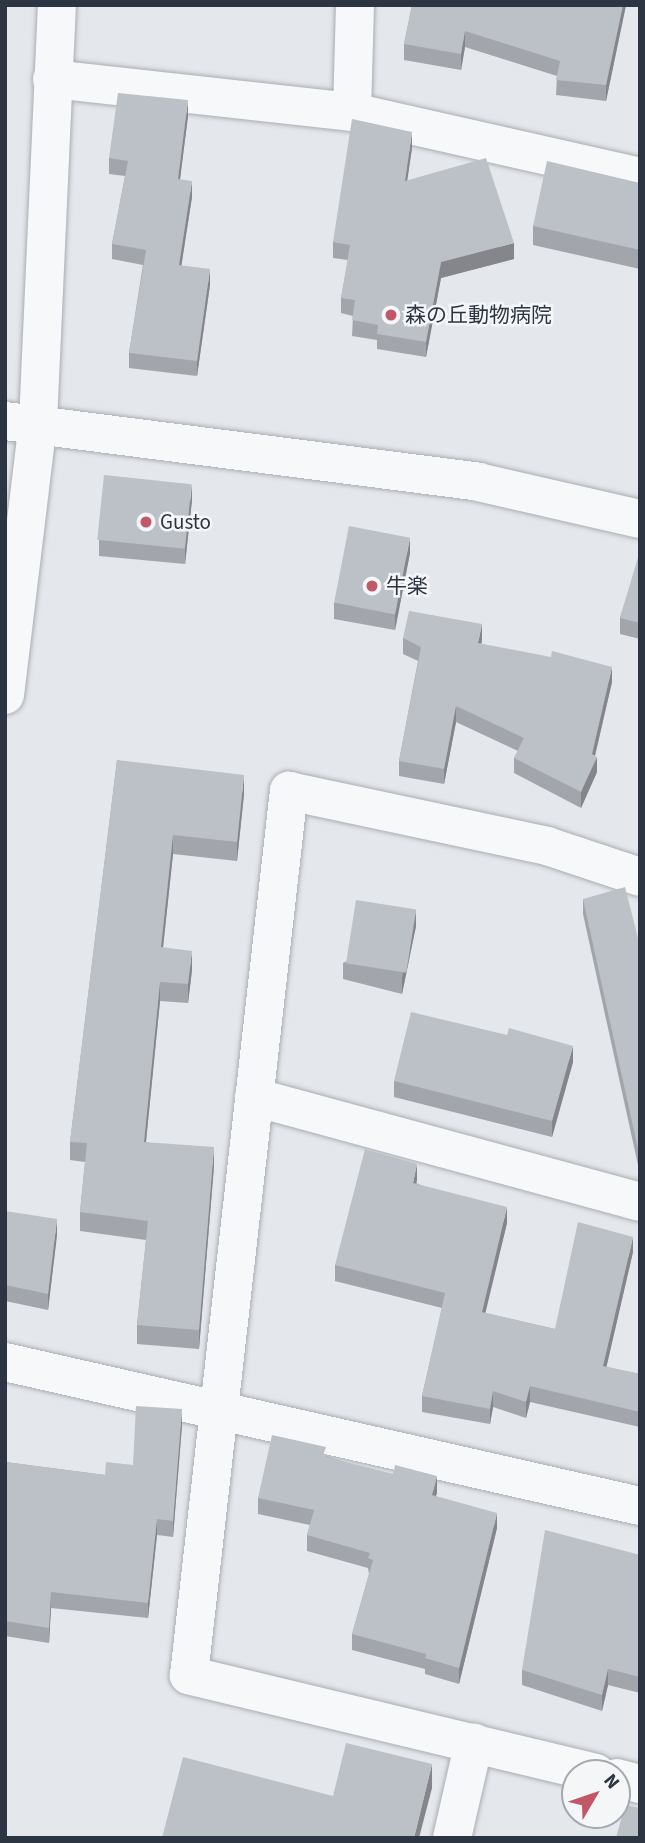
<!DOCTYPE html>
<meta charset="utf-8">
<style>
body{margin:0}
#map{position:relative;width:645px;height:1843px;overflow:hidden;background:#e4e7eb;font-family:"Source Sans 3","Noto Sans JP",sans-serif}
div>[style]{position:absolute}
.roads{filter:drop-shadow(0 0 2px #a9aeb5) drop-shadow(0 0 2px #a9aeb5)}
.minor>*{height:38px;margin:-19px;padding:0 19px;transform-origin:19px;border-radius:19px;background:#f7f8f9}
.wall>*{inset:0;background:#a2a5ab}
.shaded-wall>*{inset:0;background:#84868b;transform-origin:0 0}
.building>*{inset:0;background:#bcc0c7;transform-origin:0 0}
.dots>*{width:19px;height:19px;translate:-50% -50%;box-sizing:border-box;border:4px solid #f4f6f8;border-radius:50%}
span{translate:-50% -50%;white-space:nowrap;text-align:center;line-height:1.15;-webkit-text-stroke:5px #f4f6f8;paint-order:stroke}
.poi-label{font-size:21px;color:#2d3542}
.left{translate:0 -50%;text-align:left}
.frame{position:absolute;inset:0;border:7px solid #2d3542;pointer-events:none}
.north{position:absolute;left:561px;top:1759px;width:70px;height:70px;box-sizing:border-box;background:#f4f6f8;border:2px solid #a4a9af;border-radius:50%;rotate:51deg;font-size:19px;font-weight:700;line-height:28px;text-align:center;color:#2d3542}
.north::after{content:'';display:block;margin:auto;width:24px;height:32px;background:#c25768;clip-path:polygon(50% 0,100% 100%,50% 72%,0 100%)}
</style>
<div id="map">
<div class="roads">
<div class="minor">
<i style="left:52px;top:79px;width:302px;rotate:6.3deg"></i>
<i style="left:352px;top:112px;width:295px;rotate:12.7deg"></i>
<i style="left:352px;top:112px;width:107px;rotate:-88.4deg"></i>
<i style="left:5px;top:421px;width:477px;rotate:7.3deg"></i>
<i style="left:478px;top:482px;width:166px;rotate:12.9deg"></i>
<i style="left:5px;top:695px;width:275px;rotate:-83.1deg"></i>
<i style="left:38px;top:422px;width:417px;rotate:-87.4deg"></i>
<i style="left:254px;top:1097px;width:400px;rotate:15.2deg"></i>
<i style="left:5px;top:1362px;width:651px;rotate:12.78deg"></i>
<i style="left:596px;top:1773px;width:419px;rotate:-166.5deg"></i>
<i style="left:189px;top:1675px;width:890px;rotate:-83.55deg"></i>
<i style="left:289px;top:791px;width:264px;rotate:12deg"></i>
<i style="left:547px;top:846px;width:98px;rotate:18.4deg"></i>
<i style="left:617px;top:1778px;width:24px;rotate:15deg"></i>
<i style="left:452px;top:1838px;width:98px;rotate:-77.1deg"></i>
</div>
</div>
<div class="wall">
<i style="clip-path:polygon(412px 5px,626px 5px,606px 101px,556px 95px,557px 76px,465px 47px,461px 70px,404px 60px,404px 44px)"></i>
<i style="clip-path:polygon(188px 116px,180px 179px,192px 197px,181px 266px,210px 285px,197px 376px,129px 368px,129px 353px,143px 265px,112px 259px,112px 244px,125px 176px,109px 174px,109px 158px)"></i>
<i style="clip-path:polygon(412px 148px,407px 180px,514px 259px,441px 278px,426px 357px,377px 349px,377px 340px,352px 336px,353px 316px,341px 313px,341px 298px,348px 260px,333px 258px,333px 242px)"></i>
<i style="clip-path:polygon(640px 183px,640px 269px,533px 245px,533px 226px)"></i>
<i style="clip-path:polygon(192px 500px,185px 564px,99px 556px,99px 540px)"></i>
<i style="clip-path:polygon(410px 553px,395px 630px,334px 619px,334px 603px)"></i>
<i style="clip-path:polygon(640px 554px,640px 639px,620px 634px,620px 618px)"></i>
<i style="clip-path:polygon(403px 638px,482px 640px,481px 644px,612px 682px,595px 756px,597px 772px,581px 808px,514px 773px,514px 758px,518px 751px,456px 722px,444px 784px,399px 776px,399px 761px,418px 661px,403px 654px)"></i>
<i style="clip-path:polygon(117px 760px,244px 794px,237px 861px,173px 854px,163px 948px,192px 970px,188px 1003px,160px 1001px,146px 1142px,214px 1166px,199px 1349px,137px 1344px,137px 1325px,146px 1240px,80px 1231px,80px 1212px,85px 1162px,70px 1160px,70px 1142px)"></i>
<i style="clip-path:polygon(583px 899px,640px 946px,638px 1165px,583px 914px)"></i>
<i style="clip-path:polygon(416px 926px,402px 994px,343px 979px,343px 963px)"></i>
<i style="clip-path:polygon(507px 1035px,573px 1062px,552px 1137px,394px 1097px,394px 1081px)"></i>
<i style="clip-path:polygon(417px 1180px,416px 1183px,507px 1223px,485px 1313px,555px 1329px,633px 1252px,606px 1367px,640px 1374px,640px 1427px,530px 1402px,526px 1418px,493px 1407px,490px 1424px,422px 1412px,422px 1396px,442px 1308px,335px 1281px,335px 1265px)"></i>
<i style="clip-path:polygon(5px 1211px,57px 1235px,48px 1310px,5px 1301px)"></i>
<i style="clip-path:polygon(182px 1425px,173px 1537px,157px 1535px,148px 1618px,51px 1608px,49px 1643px,5px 1636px,5px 1462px,105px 1475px,133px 1465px)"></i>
<i style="clip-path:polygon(326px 1456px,437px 1492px,436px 1496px,497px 1528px,459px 1684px,425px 1674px,425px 1669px,352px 1650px,352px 1634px,369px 1574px,368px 1568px,307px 1551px,307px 1535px,310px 1525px,258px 1514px,258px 1498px)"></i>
<i style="clip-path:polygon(640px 1555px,640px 1693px,608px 1685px,602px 1711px,522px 1685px,522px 1670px)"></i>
</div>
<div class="shaded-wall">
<i style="clip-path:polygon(623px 5px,626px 5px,606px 101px,606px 85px)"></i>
<i style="clip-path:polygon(465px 31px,465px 47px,461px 70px,461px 54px)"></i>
<i style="clip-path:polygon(188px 100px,188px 116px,178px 195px,178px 179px)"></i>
<i style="clip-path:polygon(412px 132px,412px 148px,405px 196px,405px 181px)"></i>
<i style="clip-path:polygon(192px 181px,192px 197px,179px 281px,179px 265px)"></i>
<i style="clip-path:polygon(514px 243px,514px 259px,441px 278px,426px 357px,426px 342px,441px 262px)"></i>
<i style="clip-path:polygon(210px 269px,210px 285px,197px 376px,197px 361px)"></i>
<i style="clip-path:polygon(192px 484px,192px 500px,185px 564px,185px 549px)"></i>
<i style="clip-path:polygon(410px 538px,410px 553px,395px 630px,395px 615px)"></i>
<i style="clip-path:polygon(482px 624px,482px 640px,478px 659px,478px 643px)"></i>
<i style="clip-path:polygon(612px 667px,612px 682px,592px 768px,597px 757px,597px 772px,581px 808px,581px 792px,592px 754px)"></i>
<i style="clip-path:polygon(456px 706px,456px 722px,444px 784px,444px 769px)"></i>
<i style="clip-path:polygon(244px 775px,244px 794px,237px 861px,237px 842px)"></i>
<i style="clip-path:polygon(173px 835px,173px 854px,161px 966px,161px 947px)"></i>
<i style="clip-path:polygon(416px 910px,416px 926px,402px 994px,402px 978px)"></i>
<i style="clip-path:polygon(192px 951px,192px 970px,188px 1003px,188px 984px)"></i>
<i style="clip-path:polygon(160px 982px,160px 1001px,144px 1161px,144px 1142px)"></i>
<i style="clip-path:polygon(573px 1046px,573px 1062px,552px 1137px,552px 1121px)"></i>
<i style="clip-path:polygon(214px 1147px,214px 1166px,199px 1349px,199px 1330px)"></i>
<i style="left:638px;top:1149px;width:2px;height:16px"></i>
<i style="clip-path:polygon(417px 1164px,417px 1180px,413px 1198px,413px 1183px)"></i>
<i style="clip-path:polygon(507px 1207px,507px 1223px,482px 1327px,482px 1312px)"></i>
<i style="clip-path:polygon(57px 1219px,57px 1235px,48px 1310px,48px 1294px)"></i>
<i style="clip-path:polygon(633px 1237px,633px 1252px,603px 1382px,603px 1366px)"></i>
<i style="clip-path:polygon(530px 1386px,530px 1402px,526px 1418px,526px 1402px)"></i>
<i style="clip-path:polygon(493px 1391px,493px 1407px,490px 1424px,490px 1409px)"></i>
<i style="clip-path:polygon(182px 1409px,182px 1425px,173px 1537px,173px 1521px)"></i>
<i style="clip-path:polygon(437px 1476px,437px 1492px,432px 1511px,432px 1495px)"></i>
<i style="clip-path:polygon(497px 1513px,497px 1528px,459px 1684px,459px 1668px)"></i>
<i style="clip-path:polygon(157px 1519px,157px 1535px,148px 1618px,148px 1603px)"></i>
<i style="clip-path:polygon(51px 1592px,51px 1608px,49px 1643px,49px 1628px)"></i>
<i style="clip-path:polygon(608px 1669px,608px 1685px,602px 1711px,602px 1695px)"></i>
<i style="clip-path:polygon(432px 1764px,432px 1788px,419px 1838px,414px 1838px)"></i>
</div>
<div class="building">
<i style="clip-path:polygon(412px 5px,623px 5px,606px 85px,556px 80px,560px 61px,465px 31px,461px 54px,404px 44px)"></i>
<i style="clip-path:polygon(118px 93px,188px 100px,178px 179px,192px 181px,179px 265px,210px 269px,197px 361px,129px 353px,146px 250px,112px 244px,128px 161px,109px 158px)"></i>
<i style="clip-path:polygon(352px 119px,412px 132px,405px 181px,486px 158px,514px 243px,441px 262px,426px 342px,377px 334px,378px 325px,352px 320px,355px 300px,341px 298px,350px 245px,333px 242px)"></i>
<i style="clip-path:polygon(547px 161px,640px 183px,640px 250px,533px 226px)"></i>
<i style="left:104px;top:475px;width:88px;height:65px;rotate:6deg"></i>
<i style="left:349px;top:526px;width:62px;height:78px;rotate:11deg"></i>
<i style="clip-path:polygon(639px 554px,640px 554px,640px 623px,620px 618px)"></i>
<i style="clip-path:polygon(409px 611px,482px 624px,478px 643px,551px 657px,552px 651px,612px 667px,592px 754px,597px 757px,581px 792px,514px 758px,524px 738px,456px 706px,444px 769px,399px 761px,421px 647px,403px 638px)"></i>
<i style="clip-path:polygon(117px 760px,244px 775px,237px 842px,173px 835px,161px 947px,192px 951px,188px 984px,160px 982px,144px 1142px,214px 1147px,199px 1330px,137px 1325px,148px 1221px,80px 1212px,87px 1143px,70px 1142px)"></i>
<i style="clip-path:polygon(625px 887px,640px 946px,640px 1149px,638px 1149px,583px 899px)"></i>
<i style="left:356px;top:900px;width:61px;height:64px;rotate:9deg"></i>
<i style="clip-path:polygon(411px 1012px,507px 1035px,509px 1028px,573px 1046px,552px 1121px,394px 1081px)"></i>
<i style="clip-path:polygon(365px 1149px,417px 1164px,413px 1183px,507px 1207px,482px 1312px,555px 1329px,578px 1222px,633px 1237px,603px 1366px,640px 1374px,640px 1412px,530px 1386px,526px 1402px,493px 1391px,490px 1409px,422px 1396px,445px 1293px,335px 1265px)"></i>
<i style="clip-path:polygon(5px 1211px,57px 1219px,48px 1294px,5px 1285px)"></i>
<i style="clip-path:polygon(136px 1406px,182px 1409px,173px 1521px,157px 1519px,148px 1603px,51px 1592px,49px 1628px,5px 1621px,5px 1462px,105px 1475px,106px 1462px,133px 1465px)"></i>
<i style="clip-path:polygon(272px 1435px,326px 1447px,323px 1456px,393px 1474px,395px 1465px,437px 1476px,432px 1495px,497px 1513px,459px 1668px,425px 1658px,426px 1654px,352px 1634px,373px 1560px,368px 1558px,370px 1553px,307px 1535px,314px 1510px,258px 1498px)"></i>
<i style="clip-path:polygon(545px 1530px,640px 1555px,640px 1677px,608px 1669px,602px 1695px,522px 1670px)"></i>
<i style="clip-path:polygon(346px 1743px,432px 1764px,414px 1838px,162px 1838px,183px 1757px,333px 1796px)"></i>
<i style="clip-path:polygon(625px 1805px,640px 1808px,640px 1838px,616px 1838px)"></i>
</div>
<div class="dots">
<i style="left:391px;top:315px;background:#c25768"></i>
<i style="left:146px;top:522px;background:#c25768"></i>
<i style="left:372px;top:586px;background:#c25768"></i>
</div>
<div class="poi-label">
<span class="left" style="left:405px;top:315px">森の丘動物病院</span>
<span class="left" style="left:160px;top:522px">Gusto</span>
<span class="left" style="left:386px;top:586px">牛楽</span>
</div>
<div class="frame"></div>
<div class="north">N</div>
</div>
